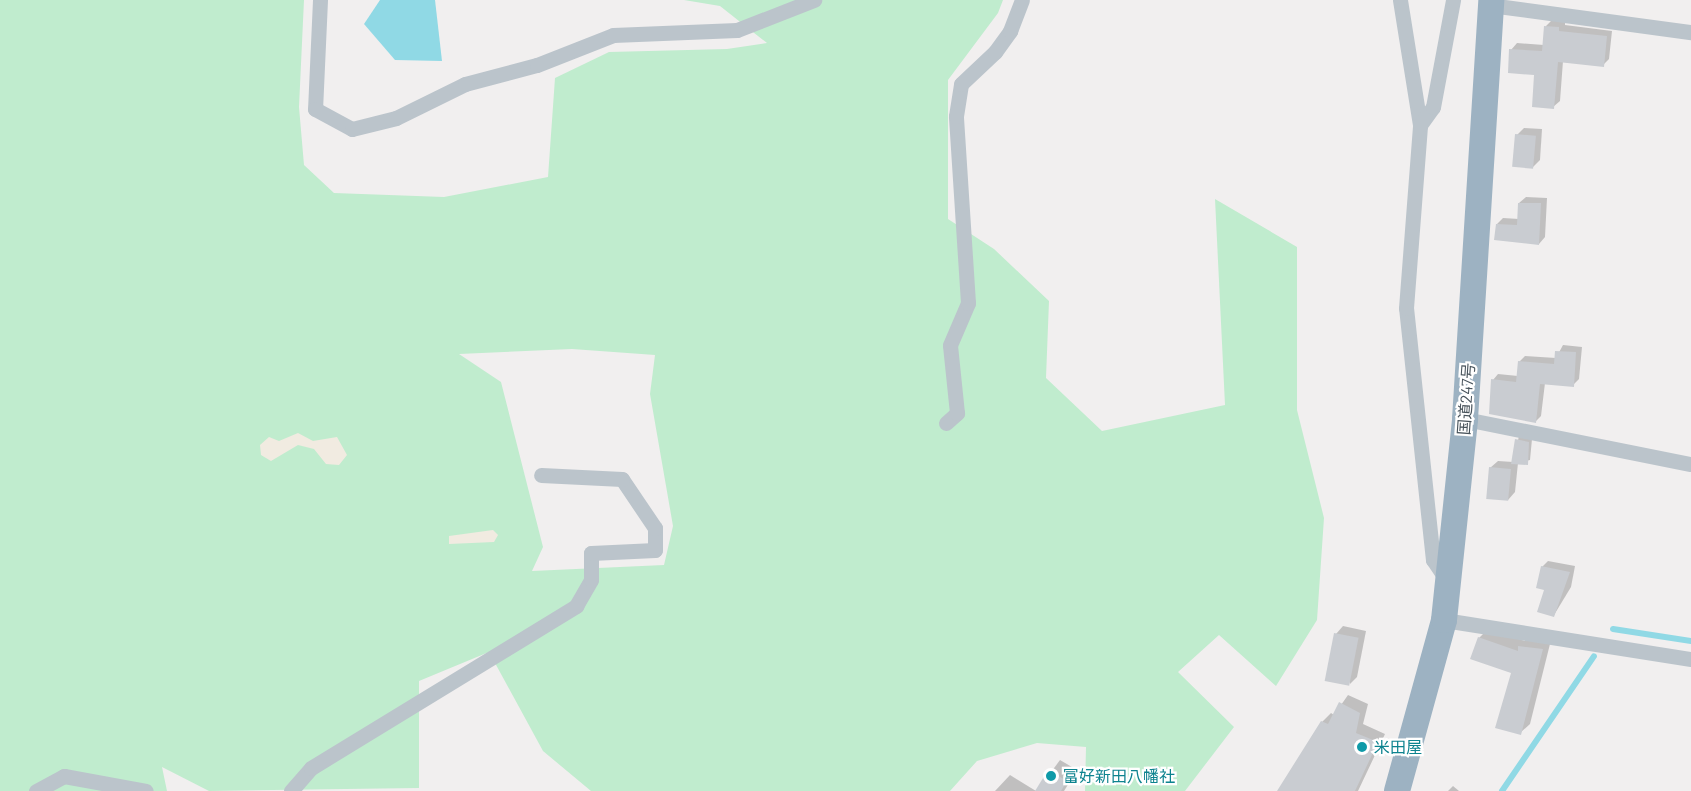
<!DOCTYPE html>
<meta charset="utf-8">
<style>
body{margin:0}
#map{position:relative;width:1691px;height:791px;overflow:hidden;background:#f1efef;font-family:Barlow,"Noto Sans JP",sans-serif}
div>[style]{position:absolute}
.green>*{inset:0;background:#c0ecce}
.sand>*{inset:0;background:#f1ebe1}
.water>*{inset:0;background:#90d9e5}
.shadow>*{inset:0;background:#0003}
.stream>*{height:6px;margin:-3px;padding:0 3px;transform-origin:3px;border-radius:3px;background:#90d9e5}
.building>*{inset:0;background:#c9ccd1;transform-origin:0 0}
.minor>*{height:15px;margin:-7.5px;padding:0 7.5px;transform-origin:7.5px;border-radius:7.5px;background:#bbc4cb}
.trunk>*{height:26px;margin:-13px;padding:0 13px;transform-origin:13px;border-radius:13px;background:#9db2c2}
.dots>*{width:16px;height:16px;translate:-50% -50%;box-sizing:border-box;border:3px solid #fff;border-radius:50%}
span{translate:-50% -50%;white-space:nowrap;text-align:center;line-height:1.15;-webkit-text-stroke:4.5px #fff;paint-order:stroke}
.street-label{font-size:16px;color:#48535b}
.culture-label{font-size:16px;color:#0d838f}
.left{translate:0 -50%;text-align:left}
</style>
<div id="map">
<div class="green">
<i style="clip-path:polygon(evenodd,0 0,304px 0,299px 107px,304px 165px,334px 193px,444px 197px,548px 177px,555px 78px,609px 52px,727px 49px,767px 43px,720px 6px,684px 0,1003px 0,998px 13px,948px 80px,948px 219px,994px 249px,1049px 301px,1046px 378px,1102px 431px,1225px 405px,1215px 199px,1297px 247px,1297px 410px,1324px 518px,1317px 620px,1276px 686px,1219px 635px,1178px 672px,1234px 727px,1185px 791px,1085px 791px,1086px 747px,1037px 743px,977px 761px,950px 791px,591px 791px,543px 751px,489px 652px,419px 681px,419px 788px,209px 791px,162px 767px,167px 791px,0 791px,0 0,572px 349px,655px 355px,650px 394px,673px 526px,664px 565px,532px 571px,543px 547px,501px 382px,459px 354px,572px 349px)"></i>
</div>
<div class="sand">
<i style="clip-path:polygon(298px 433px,313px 441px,337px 437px,347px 455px,339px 465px,326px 464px,314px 449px,298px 445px,271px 461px,261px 455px,260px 445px,269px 437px,279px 441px)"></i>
<i style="clip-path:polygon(493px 530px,498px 535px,494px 542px,449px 544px,449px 536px)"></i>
</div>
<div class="water">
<i style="clip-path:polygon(380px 0,435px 0,442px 61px,395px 60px,364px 24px)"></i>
</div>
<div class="shadow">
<i style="clip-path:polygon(1552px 20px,1565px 21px,1565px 25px,1612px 31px,1609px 59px,1603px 65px,1563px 61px,1560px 101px,1553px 107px,1536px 73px,1511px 50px,1517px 43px,1544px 45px,1546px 26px)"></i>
<i style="clip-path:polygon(1524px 128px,1542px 129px,1540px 160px,1533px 167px,1517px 135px)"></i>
<i style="clip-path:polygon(1526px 197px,1547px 198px,1545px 237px,1539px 244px,1497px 224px,1503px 218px,1519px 219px,1519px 203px)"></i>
<i style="clip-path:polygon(1563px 345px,1582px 347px,1579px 379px,1573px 385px,1545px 383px,1541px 416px,1535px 422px,1493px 380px,1498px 374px,1518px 376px,1519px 362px,1525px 356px,1556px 358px)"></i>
<i style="clip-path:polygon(1519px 436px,1532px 439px,1530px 460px,1518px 463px,1515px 492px,1508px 500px,1490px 468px,1498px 461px,1513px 462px)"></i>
<i style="clip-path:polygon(1548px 561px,1575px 566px,1571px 587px,1554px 615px,1542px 567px)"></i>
<i style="clip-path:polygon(1343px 626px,1366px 631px,1357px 677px,1350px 684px,1336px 634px)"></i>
<i style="clip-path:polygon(1488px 629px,1525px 641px,1529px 638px,1551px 640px,1530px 724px,1520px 733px,1513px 672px,1479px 638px)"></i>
<i style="clip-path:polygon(1348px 695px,1368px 704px,1363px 724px,1385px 734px,1358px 791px,1279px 791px,1322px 722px,1331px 713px,1334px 715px)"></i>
<i style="clip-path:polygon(1060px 760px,1077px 770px,1064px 791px,1037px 791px)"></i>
<i style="clip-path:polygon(1010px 775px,1036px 791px,995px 791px)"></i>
<i style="clip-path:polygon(1453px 786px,1459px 791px,1448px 791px)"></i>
</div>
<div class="stream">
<i style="left:1613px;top:629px;width:79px;rotate:8.7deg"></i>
<i style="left:1502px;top:791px;width:163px;rotate:-55.7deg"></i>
</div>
<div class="building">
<i style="clip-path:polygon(1544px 26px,1559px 27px,1559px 31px,1607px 36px,1604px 67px,1558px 62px,1554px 109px,1532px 107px,1534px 75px,1508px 73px,1509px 49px,1542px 51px)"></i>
<i style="left:1515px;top:134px;width:21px;height:33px;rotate:5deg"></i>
<i style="clip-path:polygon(1518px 203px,1541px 203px,1539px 245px,1494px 240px,1496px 224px,1517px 225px)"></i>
<i style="clip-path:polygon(1555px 351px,1576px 352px,1574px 387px,1540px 384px,1536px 423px,1489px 414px,1491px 379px,1516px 382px,1518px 361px,1554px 364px)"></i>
<i style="clip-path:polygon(1515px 439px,1529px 442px,1528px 465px,1511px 464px)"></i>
<i style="left:1489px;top:467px;width:22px;height:32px;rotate:5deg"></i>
<i style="clip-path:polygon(1541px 566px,1570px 572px,1554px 617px,1537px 612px,1544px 590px,1536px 588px)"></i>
<i style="left:1334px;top:633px;width:25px;height:49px;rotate:11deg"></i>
<i style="clip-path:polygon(1478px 637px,1518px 651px,1518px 646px,1543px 649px,1521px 735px,1495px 728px,1511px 673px,1470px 659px)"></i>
<i style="clip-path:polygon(1339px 702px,1360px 713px,1356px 733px,1378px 742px,1355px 791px,1277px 791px,1321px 721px,1328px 724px)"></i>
<i style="clip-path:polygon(1048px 770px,1067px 781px,1061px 791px,1035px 791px)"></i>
</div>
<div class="minor">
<i style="left:320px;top:0;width:109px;rotate:92.6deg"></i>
<i style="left:315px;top:109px;width:42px;rotate:28.4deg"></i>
<i style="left:352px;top:129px;width:45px;rotate:-14deg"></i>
<i style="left:396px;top:118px;width:77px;rotate:-26.2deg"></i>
<i style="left:465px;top:84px;width:74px;rotate:-14.8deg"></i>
<i style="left:537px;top:65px;width:82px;rotate:-21.5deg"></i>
<i style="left:613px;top:35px;width:124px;rotate:-2.3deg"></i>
<i style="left:737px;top:30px;width:83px;rotate:-21.3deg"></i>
<i style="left:1400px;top:0;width:127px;rotate:80.9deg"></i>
<i style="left:1490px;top:5px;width:203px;rotate:7.7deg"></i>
<i style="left:1465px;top:419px;width:230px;rotate:11.3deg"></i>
<i style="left:946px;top:423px;width:15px;rotate:-42deg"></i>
<i style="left:957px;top:413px;width:68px;rotate:-95.9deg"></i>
<i style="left:950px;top:345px;width:46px;rotate:-66.8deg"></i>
<i style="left:968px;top:303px;width:187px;rotate:-93.7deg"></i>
<i style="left:956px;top:116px;width:32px;rotate:-81deg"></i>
<i style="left:961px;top:84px;width:47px;rotate:-43.3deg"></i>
<i style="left:995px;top:52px;width:26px;rotate:-54deg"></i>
<i style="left:1010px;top:31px;width:33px;rotate:-69deg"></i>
<i style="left:1448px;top:582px;width:27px;rotate:-124deg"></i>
<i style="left:1433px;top:560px;width:253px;rotate:-96.1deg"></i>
<i style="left:1406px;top:308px;width:184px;rotate:-85.6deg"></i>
<i style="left:1420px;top:125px;width:22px;rotate:-54deg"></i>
<i style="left:1433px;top:107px;width:109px;rotate:-79.4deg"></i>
<i style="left:1444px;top:620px;width:250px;rotate:9deg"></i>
<i style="left:36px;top:791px;width:32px;rotate:-28deg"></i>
<i style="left:64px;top:776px;width:83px;rotate:10.4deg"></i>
<i style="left:291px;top:791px;width:30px;rotate:-49deg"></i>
<i style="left:311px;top:768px;width:311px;rotate:-31.4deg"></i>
<i style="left:576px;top:606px;width:30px;rotate:-60deg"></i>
<i style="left:591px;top:580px;width:27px;rotate:-90deg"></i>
<i style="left:591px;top:553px;width:64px;rotate:-2.7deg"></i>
<i style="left:655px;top:550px;width:22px;rotate:-90deg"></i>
<i style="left:655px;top:528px;width:59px;rotate:-124deg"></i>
<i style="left:622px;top:479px;width:81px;rotate:-177.2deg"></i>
</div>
<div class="trunk">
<i style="left:1397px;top:791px;width:177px;rotate:-74.6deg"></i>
<i style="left:1444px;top:620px;width:202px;rotate:-84deg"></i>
<i style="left:1465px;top:419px;width:420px;rotate:-86.4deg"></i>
</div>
<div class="dots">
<i style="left:1362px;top:747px;background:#0f9aa8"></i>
<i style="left:1051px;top:776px;background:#0f9aa8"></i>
</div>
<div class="street-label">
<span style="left:1466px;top:399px;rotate:-86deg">国道247号</span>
</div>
<div class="culture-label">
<span class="left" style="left:1374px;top:747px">米田屋</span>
<span class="left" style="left:1063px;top:776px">富好新田八幡社</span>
</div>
</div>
